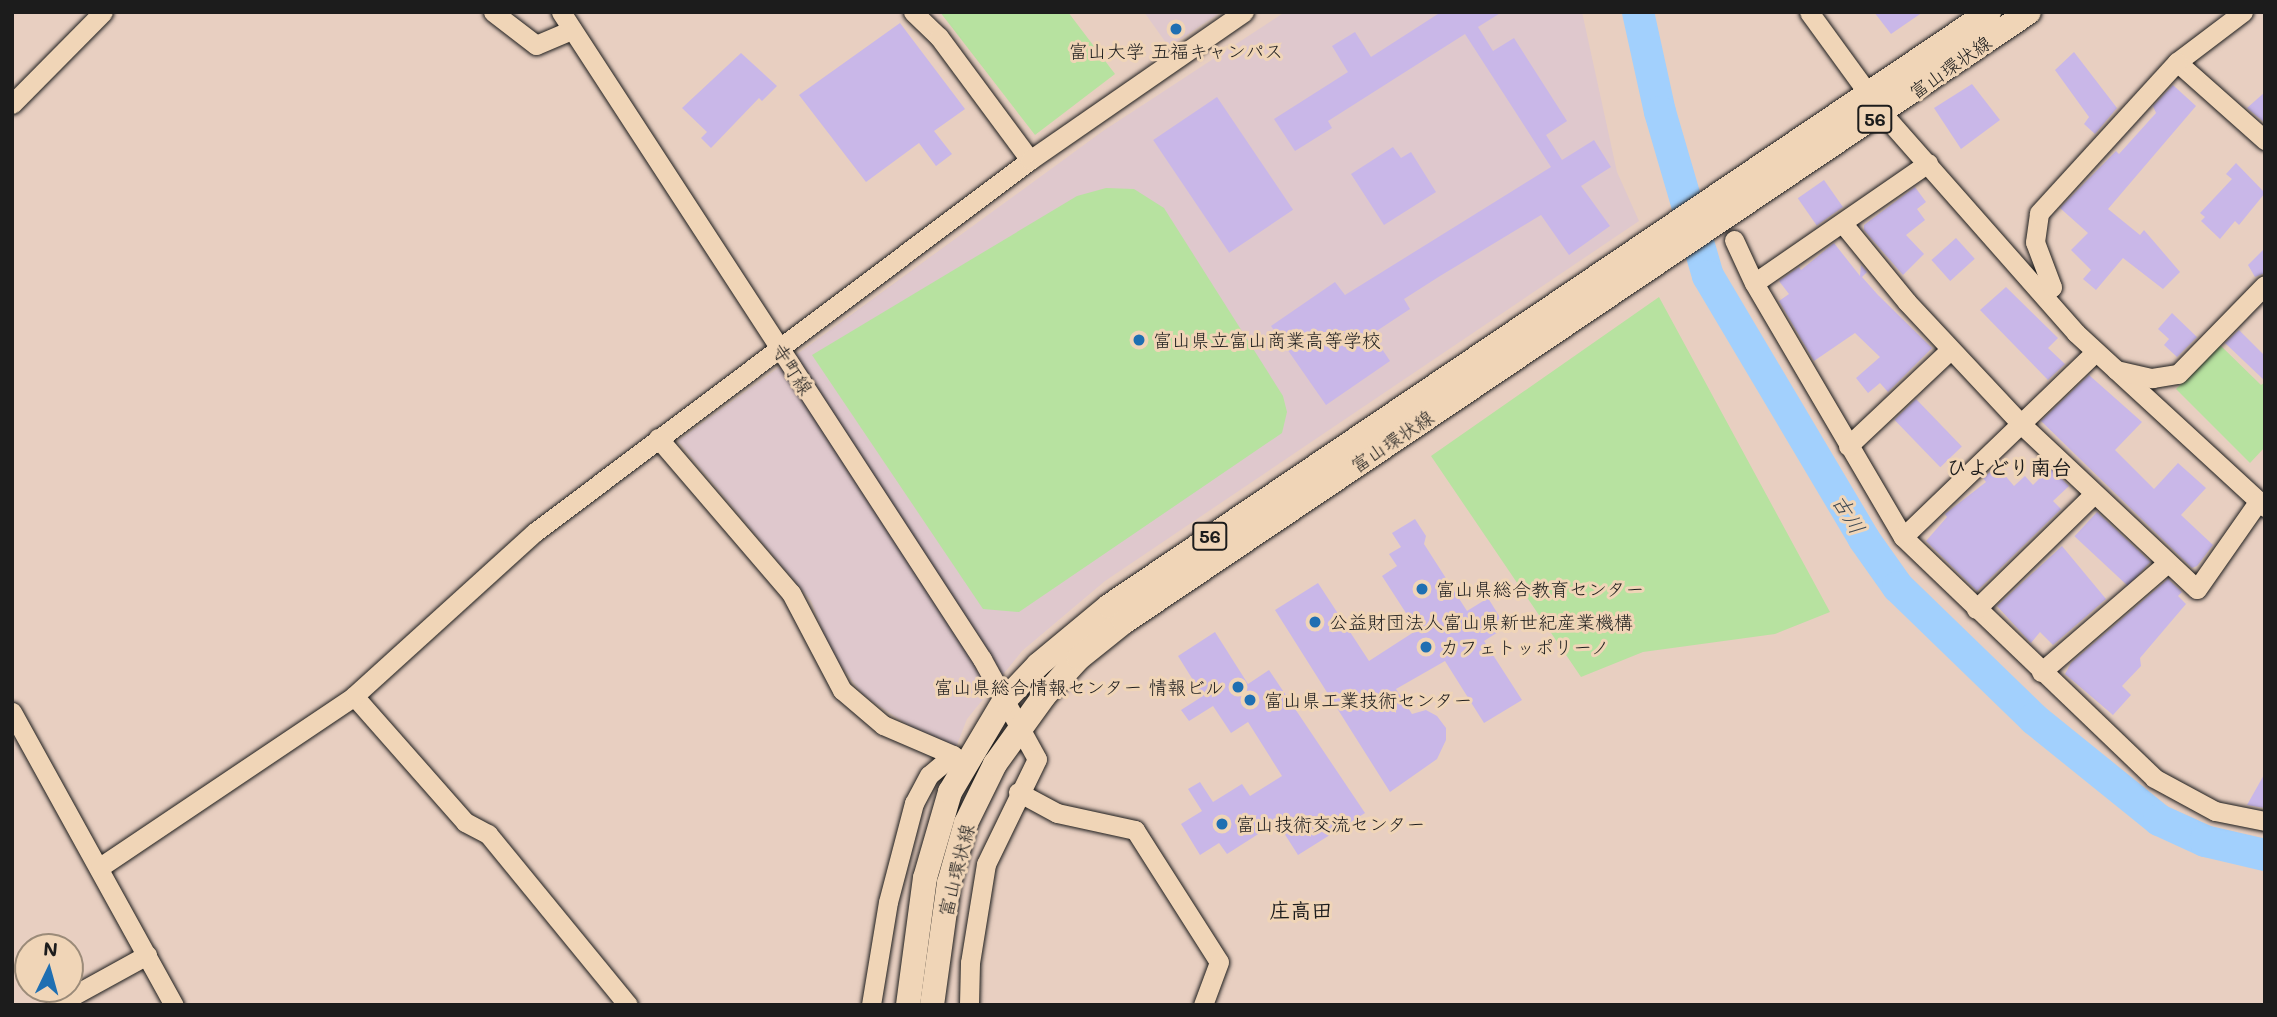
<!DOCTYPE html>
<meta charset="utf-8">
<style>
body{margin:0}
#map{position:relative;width:2277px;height:1017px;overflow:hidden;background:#e8cfc1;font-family:Mali,"Klee One",sans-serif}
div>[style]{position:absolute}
.built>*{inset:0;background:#dfc8cd}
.green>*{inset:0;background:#b7e2a0}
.river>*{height:32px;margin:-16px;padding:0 16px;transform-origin:16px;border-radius:16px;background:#a2d0fd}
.building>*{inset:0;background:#c9b7e8;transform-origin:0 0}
.roads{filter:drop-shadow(0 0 2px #1c1c1c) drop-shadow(0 0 2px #1c1c1c)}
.minor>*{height:19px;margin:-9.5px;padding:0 9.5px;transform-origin:9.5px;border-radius:9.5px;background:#f0d5b7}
.major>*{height:24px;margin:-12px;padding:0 12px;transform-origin:12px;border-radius:12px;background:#f0d5b7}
.dots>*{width:19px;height:19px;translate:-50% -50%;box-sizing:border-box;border:4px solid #f0d5b7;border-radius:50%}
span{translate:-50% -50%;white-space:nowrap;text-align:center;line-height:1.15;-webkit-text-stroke:6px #f0d5b7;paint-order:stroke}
.shield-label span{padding:2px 5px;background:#f0d5b7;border:2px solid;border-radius:5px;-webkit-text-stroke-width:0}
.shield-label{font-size:18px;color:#1c1c1c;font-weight:700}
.poi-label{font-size:19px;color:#1c1c1c}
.left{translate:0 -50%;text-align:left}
.right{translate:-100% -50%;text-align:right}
.street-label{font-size:19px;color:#1c1c1c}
.neighbourhood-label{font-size:21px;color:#1c1c1c;font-weight:700}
.water-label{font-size:21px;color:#3e4954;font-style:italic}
.frame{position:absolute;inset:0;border:14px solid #1c1c1c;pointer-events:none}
.north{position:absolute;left:14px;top:933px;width:70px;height:70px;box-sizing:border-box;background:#f0d5b7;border:2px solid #9b8b79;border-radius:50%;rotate:5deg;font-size:19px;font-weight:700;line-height:28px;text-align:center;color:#1c1c1c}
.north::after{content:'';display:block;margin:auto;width:24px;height:32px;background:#1f6fb2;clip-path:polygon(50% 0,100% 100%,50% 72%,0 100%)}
</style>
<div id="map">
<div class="built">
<i style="clip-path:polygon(1144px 12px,1221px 12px,1169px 47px)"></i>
<i style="clip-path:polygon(1285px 12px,1582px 12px,1617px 172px,1639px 221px,1105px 581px,1022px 651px,967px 719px,953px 755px,863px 695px,831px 652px,811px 601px,678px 441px,1103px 131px)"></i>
</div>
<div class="green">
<i style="clip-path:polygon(940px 12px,1068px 12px,1115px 74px,1035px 135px)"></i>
<i style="clip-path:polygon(1106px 188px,1134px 189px,1164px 208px,1283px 396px,1287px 412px,1282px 433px,1019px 612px,983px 609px,812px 355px,1077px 196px)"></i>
<i style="clip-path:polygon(1659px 297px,1830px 612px,1775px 634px,1643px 652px,1581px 677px,1431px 456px)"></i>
<i style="clip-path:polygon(2220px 345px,2261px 385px,2265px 382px,2265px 447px,2250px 463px,2176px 389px)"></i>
</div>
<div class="river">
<i style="left:1638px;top:12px;width:102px;rotate:77.6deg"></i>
<i style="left:1660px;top:112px;width:171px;rotate:73.7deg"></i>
<i style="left:1708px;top:276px;width:306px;rotate:59.3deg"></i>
<i style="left:1864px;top:539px;width:59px;rotate:54.7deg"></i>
<i style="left:1898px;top:587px;width:190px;rotate:44.1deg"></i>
<i style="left:2034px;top:719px;width:161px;rotate:38.9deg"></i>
<i style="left:2159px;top:820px;width:51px;rotate:24.5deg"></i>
<i style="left:2205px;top:841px;width:62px;rotate:13.1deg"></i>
</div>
<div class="building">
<i style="clip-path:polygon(1441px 12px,1502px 12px,1478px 27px,1493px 51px,1514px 38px,1567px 121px,1546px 135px,1562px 160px,1594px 140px,1611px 167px,1581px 186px,1610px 226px,1569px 255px,1541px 215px,1440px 276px,1404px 299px,1410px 309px,1372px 334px,1390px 361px,1326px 405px,1271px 326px,1335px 282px,1345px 295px,1551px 167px,1465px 34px,1328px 121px,1332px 128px,1295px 151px,1274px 119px,1348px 72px,1332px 46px,1355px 32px,1371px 57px)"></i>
<i style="clip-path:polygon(1874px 12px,1923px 12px,1891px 34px)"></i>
<i style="clip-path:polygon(900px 23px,965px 109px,934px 131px,952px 154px,936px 166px,919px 143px,866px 182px,799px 95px)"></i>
<i style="clip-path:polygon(2074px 52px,2117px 108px,2095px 134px,2084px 124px,2089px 117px,2055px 70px)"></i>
<i style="clip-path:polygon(741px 53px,777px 86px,762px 101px,759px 98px,711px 148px,701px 138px,707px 132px,682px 108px)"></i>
<i style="clip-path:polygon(1972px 84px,2000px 120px,1961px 149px,1934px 108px)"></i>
<i style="clip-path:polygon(2173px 85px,2196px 106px,2108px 209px,2140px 235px,2144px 230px,2180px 272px,2163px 289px,2123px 258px,2096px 290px,2083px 279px,2091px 270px,2071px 250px,2088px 233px,2060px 208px,2116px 151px,2119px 154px,2156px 113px,2153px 106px)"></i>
<i style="clip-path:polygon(2265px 92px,2265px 123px,2247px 108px)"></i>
<i style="left:1217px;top:97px;width:136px;height:77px;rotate:56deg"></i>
<i style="clip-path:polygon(1393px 147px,1401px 158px,1411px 152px,1436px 192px,1384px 225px,1351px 174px)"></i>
<i style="clip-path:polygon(2236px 163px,2265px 193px,2239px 225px,2235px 221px,2220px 239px,2201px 221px,2205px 217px,2200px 213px,2232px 179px,2226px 174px)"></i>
<i style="left:1824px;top:180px;width:33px;height:32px;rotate:55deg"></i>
<i style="clip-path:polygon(1915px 187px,1926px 202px,1917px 209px,1925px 220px,1906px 235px,1924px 254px,1903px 275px,1864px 230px,1864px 225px)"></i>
<i style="left:1956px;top:238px;width:28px;height:33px;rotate:48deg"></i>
<i style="clip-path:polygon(1834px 243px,1860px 276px,1861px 265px,1867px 272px,1862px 277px,1878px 295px,1932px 348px,1888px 392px,1880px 383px,1868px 393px,1856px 378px,1880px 357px,1855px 333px,1814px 361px,1779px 301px,1789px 294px,1779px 281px,1799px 267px,1801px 270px)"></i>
<i style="clip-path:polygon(2265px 248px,2265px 273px,2255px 277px,2248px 265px)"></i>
<i style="clip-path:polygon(2006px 287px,2058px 338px,2048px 348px,2065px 364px,2048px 380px,1980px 310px)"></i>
<i style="clip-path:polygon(2172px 313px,2197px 337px,2177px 357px,2164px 345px,2169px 339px,2158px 329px)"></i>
<i style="clip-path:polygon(2239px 330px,2265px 356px,2265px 381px,2225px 343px)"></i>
<i style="clip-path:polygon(2089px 375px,2142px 422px,2115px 450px,2154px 489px,2178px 463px,2206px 488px,2181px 515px,2213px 545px,2197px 566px,2192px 568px,2041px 421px)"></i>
<i style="left:1916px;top:399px;width:66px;height:30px;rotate:46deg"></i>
<i style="clip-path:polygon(1997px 466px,2014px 486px,2025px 476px,2033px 485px,2050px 468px,2069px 486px,2053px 501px,2061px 509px,1977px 591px,1926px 541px,1947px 517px,1945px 514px,1986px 482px,1983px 478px)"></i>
<i style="left:2097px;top:512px;width:73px;height:33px;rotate:43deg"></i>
<i style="clip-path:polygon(1415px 519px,1426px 536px,1424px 544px,1467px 611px,1488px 598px,1506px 627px,1484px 641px,1522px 700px,1484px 723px,1445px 661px,1396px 689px,1412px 714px,1426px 710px,1437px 716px,1446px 728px,1446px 740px,1437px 759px,1390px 792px,1275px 610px,1318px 583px,1369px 661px,1417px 630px,1382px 576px,1397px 566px,1389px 554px,1401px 547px,1392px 533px)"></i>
<i style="clip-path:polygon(2062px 546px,2106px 599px,2053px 645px,2040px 632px,2031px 643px,1997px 606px)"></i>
<i style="clip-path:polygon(2168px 579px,2182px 592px,2178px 596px,2186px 604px,2140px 658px,2141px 666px,2122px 686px,2131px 695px,2113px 715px,2065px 674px,2071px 663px)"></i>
<i style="clip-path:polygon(1215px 632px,1248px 684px,1269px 670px,1365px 813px,1298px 855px,1277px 822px,1227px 854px,1219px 843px,1200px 855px,1181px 824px,1202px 811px,1188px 789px,1200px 782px,1213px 802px,1242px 784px,1250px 796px,1282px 776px,1248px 722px,1231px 733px,1213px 706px,1189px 721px,1181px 710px,1203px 696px,1178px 656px)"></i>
<i style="clip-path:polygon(2265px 773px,2265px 808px,2247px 805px)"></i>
</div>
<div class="roads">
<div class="minor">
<i style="left:493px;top:12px;width:54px;rotate:37.5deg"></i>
<i style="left:536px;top:45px;width:39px;rotate:-23deg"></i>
<i style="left:561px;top:12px;width:772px;rotate:56.95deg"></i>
<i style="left:982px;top:659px;width:114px;rotate:61.2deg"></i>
<i style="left:1037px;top:759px;width:117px;rotate:115.9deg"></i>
<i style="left:986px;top:864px;width:100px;rotate:99.2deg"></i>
<i style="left:970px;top:963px;width:42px;rotate:91.4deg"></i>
<i style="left:913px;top:12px;width:36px;rotate:44deg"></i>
<i style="left:939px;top:37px;width:153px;rotate:53.5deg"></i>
<i style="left:1809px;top:12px;width:126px;rotate:54deg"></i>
<i style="left:1883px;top:114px;width:292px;rotate:48.6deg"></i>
<i style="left:2076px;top:333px;width:257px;rotate:42.6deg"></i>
<i style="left:2243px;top:12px;width:83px;rotate:142.9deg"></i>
<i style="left:2177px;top:62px;width:118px;rotate:41.6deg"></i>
<i style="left:12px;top:104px;width:129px;rotate:-45.3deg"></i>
<i style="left:1928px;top:163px;width:211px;rotate:145.4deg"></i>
<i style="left:1754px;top:283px;width:294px;rotate:59.6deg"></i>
<i style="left:1903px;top:537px;width:348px;rotate:43.8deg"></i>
<i style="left:2154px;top:778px;width:69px;rotate:28.4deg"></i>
<i style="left:2215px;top:811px;width:51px;rotate:11.3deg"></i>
<i style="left:1844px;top:225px;width:99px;rotate:50.7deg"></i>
<i style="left:1907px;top:302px;width:167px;rotate:46.9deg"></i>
<i style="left:2021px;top:424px;width:241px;rotate:43.2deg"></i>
<i style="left:2197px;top:589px;width:106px;rotate:-55deg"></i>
<i style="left:1734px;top:240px;width:47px;rotate:65.1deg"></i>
<i style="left:2043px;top:295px;width:12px;rotate:-42deg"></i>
<i style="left:2052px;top:287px;width:48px;rotate:-110.7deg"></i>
<i style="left:2035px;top:242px;width:29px;rotate:-82deg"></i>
<i style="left:2039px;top:213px;width:205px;rotate:-47.6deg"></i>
<i style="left:2116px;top:370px;width:37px;rotate:13deg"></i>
<i style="left:2152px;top:378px;width:26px;rotate:-9deg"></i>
<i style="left:2178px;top:374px;width:124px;rotate:-45.7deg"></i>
<i style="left:658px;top:438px;width:204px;rotate:49.4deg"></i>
<i style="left:791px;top:593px;width:110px;rotate:62.3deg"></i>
<i style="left:842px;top:690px;width:54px;rotate:40.5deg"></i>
<i style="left:883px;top:725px;width:76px;rotate:23.2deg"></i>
<i style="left:953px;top:755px;width:31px;rotate:140deg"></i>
<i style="left:929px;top:775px;width:32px;rotate:118deg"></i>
<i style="left:914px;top:803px;width:102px;rotate:104.7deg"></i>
<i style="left:888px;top:902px;width:104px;rotate:99.4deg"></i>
<i style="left:1848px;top:446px;width:140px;rotate:-43.3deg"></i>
<i style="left:1903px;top:537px;width:267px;rotate:-43.9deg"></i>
<i style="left:1976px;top:609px;width:165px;rotate:-44.3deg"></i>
<i style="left:2041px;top:672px;width:165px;rotate:-40.8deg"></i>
<i style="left:354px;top:696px;width:168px;rotate:48.6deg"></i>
<i style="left:465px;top:822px;width:26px;rotate:28deg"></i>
<i style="left:488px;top:834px;width:221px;rotate:50.7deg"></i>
<i style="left:12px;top:712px;width:335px;rotate:61.1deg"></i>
<i style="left:1018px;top:792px;width:44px;rotate:28.3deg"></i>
<i style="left:1057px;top:813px;width:80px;rotate:12.3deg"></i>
<i style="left:1135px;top:830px;width:156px;rotate:57.5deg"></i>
<i style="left:1219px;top:962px;width:46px;rotate:110.4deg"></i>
<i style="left:100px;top:867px;width:306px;rotate:-33.9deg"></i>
<i style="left:354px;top:696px;width:244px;rotate:-42.2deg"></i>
<i style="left:535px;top:532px;width:619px;rotate:-36.93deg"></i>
<i style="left:1030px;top:160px;width:260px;rotate:-34.7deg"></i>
<i style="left:56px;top:1005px;width:104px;rotate:-28.8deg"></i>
</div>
<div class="major">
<i style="left:908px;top:1005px;width:128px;rotate:-82.4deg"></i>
<i style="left:925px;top:878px;width:90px;rotate:-73.8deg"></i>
<i style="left:950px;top:792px;width:106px;rotate:-59.3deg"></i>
<i style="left:1004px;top:701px;width:50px;rotate:-46.6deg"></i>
<i style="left:1038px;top:665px;width:92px;rotate:-39.7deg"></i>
<i style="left:1109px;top:606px;width:1062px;rotate:-34.02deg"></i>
<i style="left:932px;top:1005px;width:123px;rotate:-82.1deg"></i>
<i style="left:949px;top:883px;width:62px;rotate:-74.2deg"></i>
<i style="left:966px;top:823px;width:66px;rotate:-63.8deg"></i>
<i style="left:995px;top:764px;width:84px;rotate:-54.2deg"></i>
<i style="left:1044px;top:696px;width:52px;rotate:-47.4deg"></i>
<i style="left:1079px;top:658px;width:58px;rotate:-38.7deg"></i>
<i style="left:1124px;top:622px;width:1091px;rotate:-33.98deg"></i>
</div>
</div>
<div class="dots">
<i style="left:1176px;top:29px;background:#1f6fb2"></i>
<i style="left:1139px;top:340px;background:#1f6fb2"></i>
<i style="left:1422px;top:589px;background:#1f6fb2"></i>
<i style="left:1315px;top:622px;background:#1f6fb2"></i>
<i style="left:1426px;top:647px;background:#1f6fb2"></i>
<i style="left:1238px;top:687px;background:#1f6fb2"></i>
<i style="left:1250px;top:700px;background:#1f6fb2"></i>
<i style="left:1222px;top:824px;background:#1f6fb2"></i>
</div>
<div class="shield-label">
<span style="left:1875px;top:119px">56</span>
<span style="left:1210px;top:536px">56</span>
</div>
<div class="poi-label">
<span style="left:1176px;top:51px">富山大学 五福キャンパス</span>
<span class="left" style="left:1153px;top:340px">富山県立富山商業高等学校</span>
<span class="left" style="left:1436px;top:589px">富山県総合教育センター</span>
<span class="left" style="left:1329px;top:622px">公益財団法人富山県新世紀産業機構</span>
<span class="left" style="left:1440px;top:647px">カフェトッポリーノ</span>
<span class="right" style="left:1224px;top:687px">富山県総合情報センター 情報ビル</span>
<span class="left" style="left:1264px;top:700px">富山県工業技術センター</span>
<span class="left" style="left:1236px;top:824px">富山技術交流センター</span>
</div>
<div class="street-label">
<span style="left:1950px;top:67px;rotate:-35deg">富山環状線</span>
<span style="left:793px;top:369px;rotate:57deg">寺町線</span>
<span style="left:1392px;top:441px;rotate:-34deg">富山環状線</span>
<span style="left:956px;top:870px;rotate:-76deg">富山環状線</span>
</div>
<div class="neighbourhood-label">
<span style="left:2009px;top:467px">ひよどり南台</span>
<span style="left:1301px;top:910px">庄高田</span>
</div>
<div class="water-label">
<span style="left:1849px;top:514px;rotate:59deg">古川</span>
</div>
<div class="frame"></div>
<div class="north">N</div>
</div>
